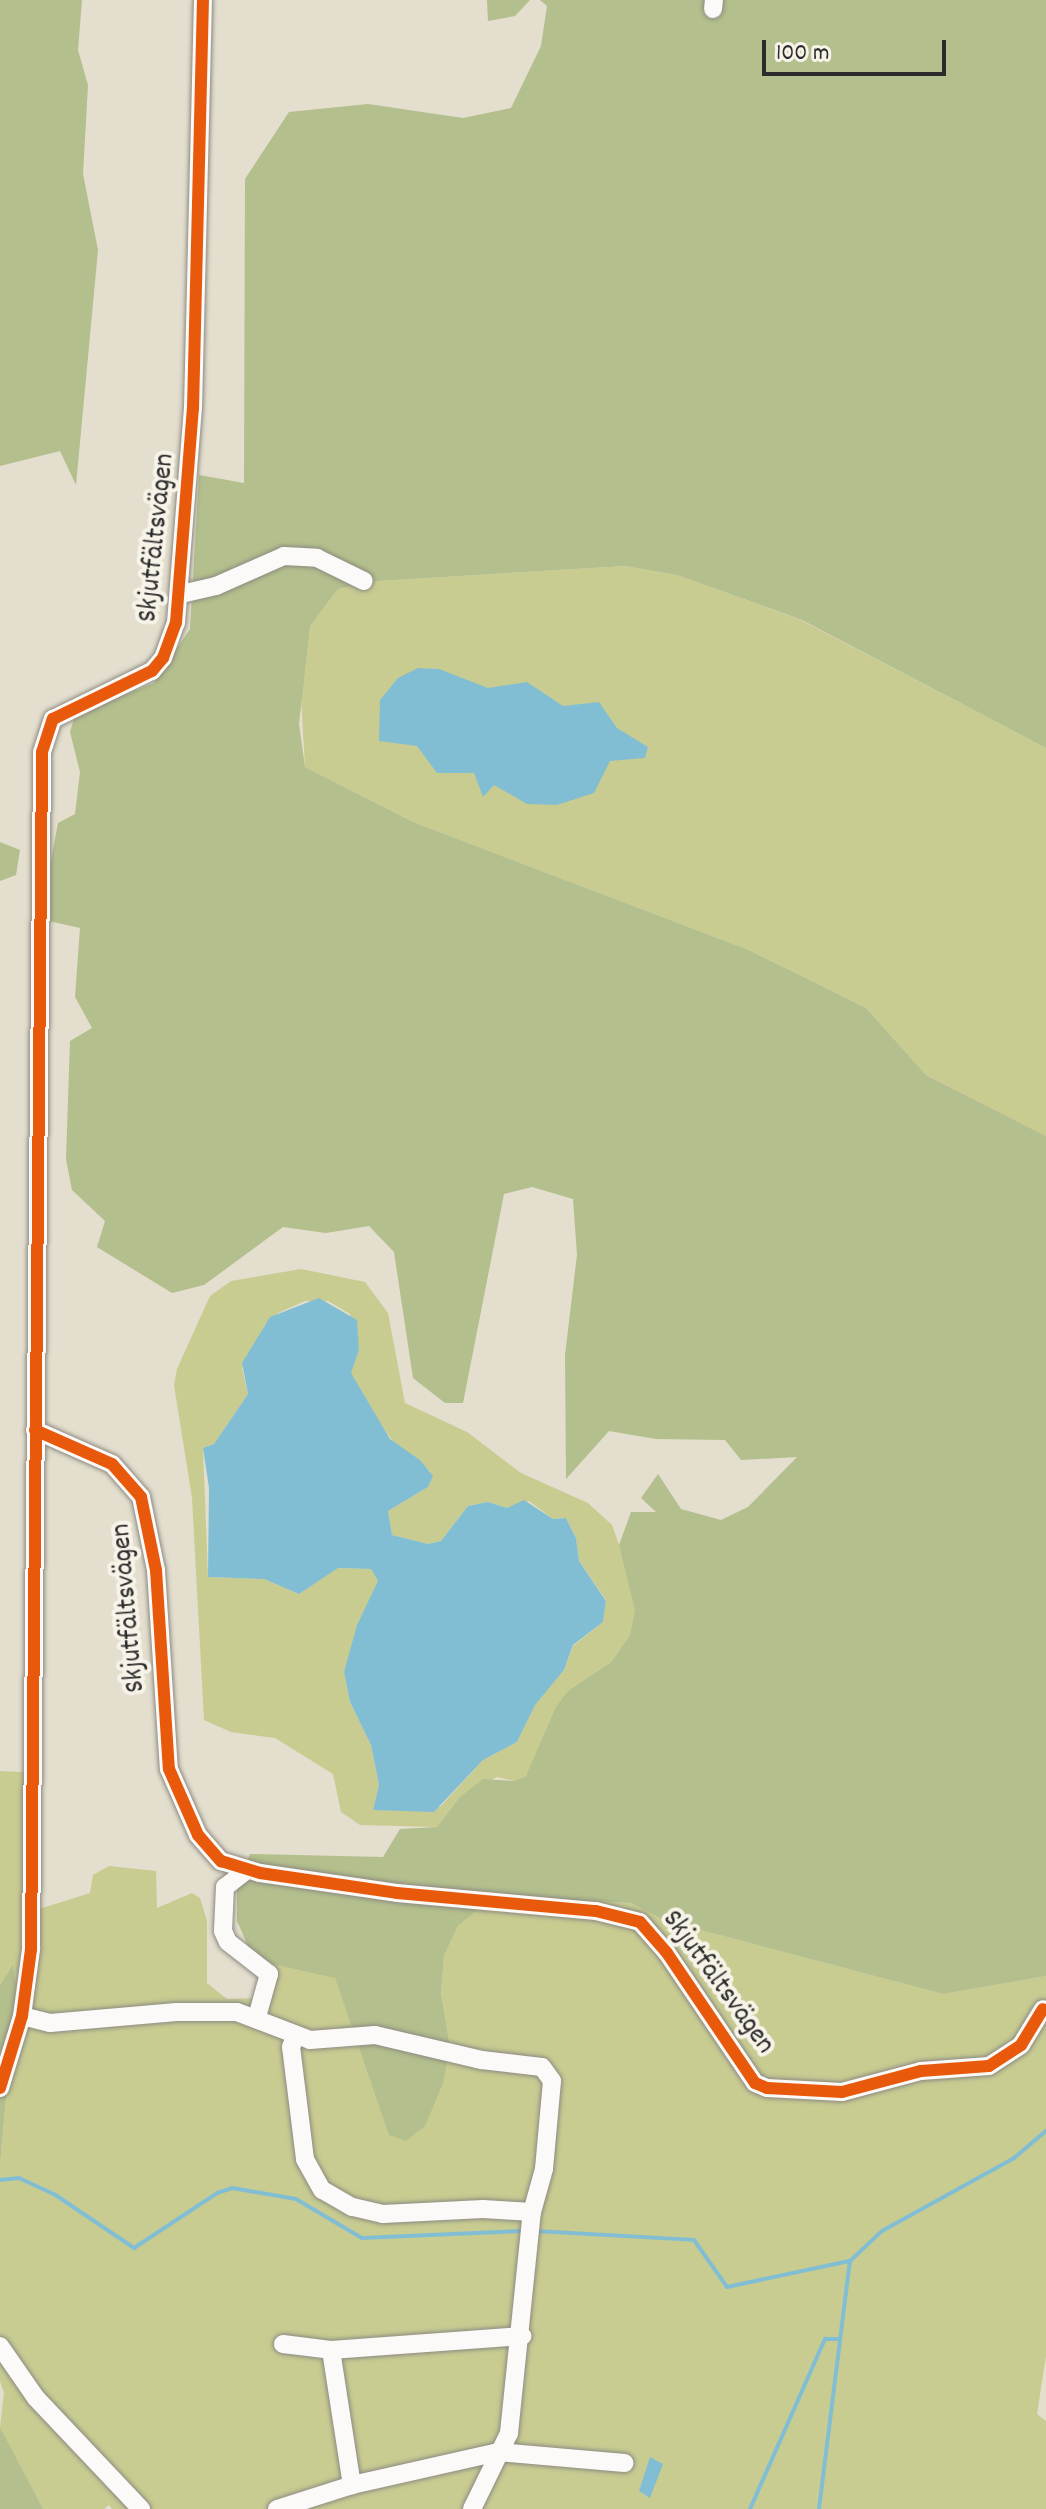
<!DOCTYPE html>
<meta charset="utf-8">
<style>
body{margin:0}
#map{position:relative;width:1046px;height:2509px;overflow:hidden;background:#e3decd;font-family:Dekko,sans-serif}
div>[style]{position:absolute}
.green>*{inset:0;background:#c8cc91}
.forest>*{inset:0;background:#b3bf8c}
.water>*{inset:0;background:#82bed3}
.stream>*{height:4px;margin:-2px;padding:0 2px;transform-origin:2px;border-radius:2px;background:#82bed3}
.roads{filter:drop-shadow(0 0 2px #8d8a82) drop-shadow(0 0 2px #8d8a82)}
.minor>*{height:18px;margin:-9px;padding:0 9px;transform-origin:9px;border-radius:9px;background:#fbfaf8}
.cycleway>*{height:12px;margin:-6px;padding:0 6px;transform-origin:6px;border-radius:6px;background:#e8590c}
span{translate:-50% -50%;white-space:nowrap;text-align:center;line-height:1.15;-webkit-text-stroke:8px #f7f3e8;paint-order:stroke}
.street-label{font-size:28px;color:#2b2b2b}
.scale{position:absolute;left:762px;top:40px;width:184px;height:36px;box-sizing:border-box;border:4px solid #2b2b2b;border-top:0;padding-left:10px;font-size:24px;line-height:28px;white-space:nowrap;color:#2b2b2b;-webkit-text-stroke:6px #f7f3e8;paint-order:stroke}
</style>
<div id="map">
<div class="green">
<i style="clip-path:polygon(625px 566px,677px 575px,801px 620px,1046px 748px,1046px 1136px,926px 1075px,866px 1008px,749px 950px,413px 822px,305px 767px,300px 680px,310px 626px,338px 589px,378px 581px)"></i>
<i style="clip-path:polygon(evenodd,301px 1269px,365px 1282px,388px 1313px,405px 1403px,467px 1432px,521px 1473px,588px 1503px,612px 1525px,625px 1562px,636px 1610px,630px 1635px,611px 1662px,569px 1690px,526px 1776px,514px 1781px,497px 1777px,459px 1798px,437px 1827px,360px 1825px,341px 1812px,333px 1774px,275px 1738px,231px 1732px,204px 1720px,192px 1498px,174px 1385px,177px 1369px,210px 1296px,231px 1281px,301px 1269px,305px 1301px,328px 1301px,350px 1314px,359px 1350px,350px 1373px,363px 1399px,396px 1446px,430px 1471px,428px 1487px,388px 1511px,392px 1535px,428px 1544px,441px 1541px,468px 1506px,488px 1502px,507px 1508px,529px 1501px,553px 1519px,566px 1518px,576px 1538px,579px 1561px,606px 1600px,603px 1622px,573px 1646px,564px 1670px,535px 1704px,517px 1742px,483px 1760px,440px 1807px,373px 1810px,379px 1785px,371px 1745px,350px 1702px,344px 1672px,378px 1581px,371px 1569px,337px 1568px,299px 1594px,264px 1579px,208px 1577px,203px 1448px,214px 1444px,248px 1394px,242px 1368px,264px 1326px,278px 1313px,305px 1301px)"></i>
<i style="clip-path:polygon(0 1771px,40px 1773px,36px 1910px,90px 1893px,93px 1875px,109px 1866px,156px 1871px,157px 1908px,192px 1893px,200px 1898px,207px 1921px,207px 1983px,227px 1999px,263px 1998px,272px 1964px,335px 1977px,371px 2082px,450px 2047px,441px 1993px,444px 1956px,458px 1926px,493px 1896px,631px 1903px,666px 1921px,943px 1994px,1046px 1976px,1046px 2356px,1037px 2414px,1046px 2421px,1046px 2509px,112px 2509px,109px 2505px,104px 2509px,43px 2509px,0 2427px,4px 2393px,0 2381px,0 2165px,16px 1987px,13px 1966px,0 1985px)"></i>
</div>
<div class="forest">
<i style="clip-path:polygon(0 0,82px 0,78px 50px,88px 85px,83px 174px,98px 250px,76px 485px,60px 451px,0 466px)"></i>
<i style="clip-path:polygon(487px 0,530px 0,515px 16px,488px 21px)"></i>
<i style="clip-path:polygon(540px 0,1046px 0,1046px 748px,802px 620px,677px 575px,625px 566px,378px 581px,338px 589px,310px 626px,299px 724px,305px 767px,413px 822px,749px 950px,866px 1008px,926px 1075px,1046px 1136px,1046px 1976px,943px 1994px,666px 1921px,631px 1903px,494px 1896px,458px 1926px,444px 1956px,441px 1993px,450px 2047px,443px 2083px,425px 2126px,406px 2141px,389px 2135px,335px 1978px,272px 1964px,249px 1948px,237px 1921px,237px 1890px,250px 1854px,383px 1857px,400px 1829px,437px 1827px,459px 1798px,483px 1779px,514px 1781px,526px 1776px,556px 1707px,569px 1690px,611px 1662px,630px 1635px,635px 1610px,619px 1545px,631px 1512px,656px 1512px,641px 1498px,658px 1474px,681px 1509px,721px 1520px,748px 1507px,797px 1457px,741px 1460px,725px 1440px,656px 1439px,609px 1431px,566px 1479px,565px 1355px,577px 1255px,573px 1199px,532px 1187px,504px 1194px,463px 1403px,445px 1403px,413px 1378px,394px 1252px,369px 1226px,326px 1233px,283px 1227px,204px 1285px,172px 1293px,97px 1247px,105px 1221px,72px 1190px,66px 1159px,70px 1041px,92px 1028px,75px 997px,80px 928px,40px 919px,58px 823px,75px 814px,80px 772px,70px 732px,75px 715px,154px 683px,190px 629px,199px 475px,244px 483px,245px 179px,289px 112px,368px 104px,463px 118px,511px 108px,541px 46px,547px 6px)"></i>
<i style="clip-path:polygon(0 842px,20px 850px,16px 875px,0 881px)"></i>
<i style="clip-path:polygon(13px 1965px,16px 1987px,0 2165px,0 1985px)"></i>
<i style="clip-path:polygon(0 2427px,28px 2480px,43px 2509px,0 2509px)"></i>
</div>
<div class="water">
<i style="clip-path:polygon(418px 668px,439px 669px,488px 688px,527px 682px,563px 706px,599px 702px,617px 728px,648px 747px,645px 758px,610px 761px,594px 793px,557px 805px,527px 804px,494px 785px,483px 797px,474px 773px,437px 773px,417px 746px,379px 741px,380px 700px,398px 678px)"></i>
<i style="clip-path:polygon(319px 1298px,357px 1320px,359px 1350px,351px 1373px,390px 1439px,420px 1460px,433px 1476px,428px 1487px,388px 1511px,392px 1535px,428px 1544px,441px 1541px,468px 1506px,488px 1502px,507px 1508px,524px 1500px,553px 1519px,566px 1518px,576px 1538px,579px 1561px,606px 1601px,603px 1622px,573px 1645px,564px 1670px,535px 1705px,517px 1742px,483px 1760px,434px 1812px,373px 1810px,379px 1785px,371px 1745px,350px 1702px,344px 1672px,357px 1625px,378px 1581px,371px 1569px,338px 1568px,299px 1594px,264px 1579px,208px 1577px,209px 1488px,203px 1448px,214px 1444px,248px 1394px,242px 1363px,270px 1317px)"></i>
<i style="clip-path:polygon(650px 2457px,663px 2464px,650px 2498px,639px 2491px)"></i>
</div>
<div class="stream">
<i style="left:0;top:2180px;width:19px;rotate:-6deg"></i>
<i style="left:19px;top:2178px;width:38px;rotate:25deg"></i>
<i style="left:54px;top:2194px;width:97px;rotate:34deg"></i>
<i style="left:134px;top:2248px;width:100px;rotate:-33.5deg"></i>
<i style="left:217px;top:2193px;width:16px;rotate:-18deg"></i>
<i style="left:232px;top:2188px;width:65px;rotate:9.8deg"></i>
<i style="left:296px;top:2199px;width:77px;rotate:30.6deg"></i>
<i style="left:362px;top:2238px;width:158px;rotate:-2.5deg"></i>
<i style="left:535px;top:2231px;width:159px;rotate:3.2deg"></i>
<i style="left:694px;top:2240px;width:57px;rotate:54.9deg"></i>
<i style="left:727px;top:2287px;width:125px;rotate:-12deg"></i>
<i style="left:750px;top:2509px;width:186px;rotate:-66.2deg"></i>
<i style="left:825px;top:2339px;width:15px"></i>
<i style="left:819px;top:2509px;width:250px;rotate:-82.9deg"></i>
<i style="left:850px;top:2261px;width:44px;rotate:-43.2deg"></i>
<i style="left:882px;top:2231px;width:151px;rotate:-28.9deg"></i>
<i style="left:1014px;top:2158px;width:42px;rotate:-40.2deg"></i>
</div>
<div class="roads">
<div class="minor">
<i style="left:713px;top:9px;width:9px;rotate:-84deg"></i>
<i style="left:181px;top:594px;width:36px;rotate:-13deg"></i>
<i style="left:216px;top:586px;width:74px;rotate:-23.8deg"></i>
<i style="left:284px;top:556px;width:33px;rotate:3deg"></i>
<i style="left:317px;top:558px;width:52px;rotate:26.1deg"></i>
<i style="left:35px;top:1430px;width:84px;rotate:23.8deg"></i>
<i style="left:112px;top:1464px;width:44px;rotate:48.7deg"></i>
<i style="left:141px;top:1497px;width:75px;rotate:78.4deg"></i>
<i style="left:156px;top:1570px;width:199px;rotate:86.3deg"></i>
<i style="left:169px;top:1769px;width:72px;rotate:66.3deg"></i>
<i style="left:198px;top:1835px;width:35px;rotate:49deg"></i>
<i style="left:221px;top:1861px;width:41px;rotate:17.1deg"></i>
<i style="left:260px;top:1873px;width:138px;rotate:8.3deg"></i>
<i style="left:397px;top:1893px;width:200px;rotate:5.2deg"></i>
<i style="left:596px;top:1911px;width:45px;rotate:14deg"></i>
<i style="left:640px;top:1922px;width:41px;rotate:48.9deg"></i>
<i style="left:667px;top:1953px;width:157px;rotate:55.9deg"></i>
<i style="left:755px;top:2083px;width:13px;rotate:23deg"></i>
<i style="left:767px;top:2088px;width:75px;rotate:3.1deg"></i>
<i style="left:842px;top:2092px;width:82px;rotate:-14.9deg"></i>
<i style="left:921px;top:2071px;width:68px;rotate:-4.2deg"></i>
<i style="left:989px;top:2066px;width:38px;rotate:-33deg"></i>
<i style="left:1021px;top:2045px;width:42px;rotate:-58.6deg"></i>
<i style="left:247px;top:1870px;width:28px;rotate:142deg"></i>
<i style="left:225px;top:1887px;width:44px;rotate:92.6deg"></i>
<i style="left:223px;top:1931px;width:12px;rotate:66deg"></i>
<i style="left:228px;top:1942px;width:52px;rotate:38deg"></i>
<i style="left:269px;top:1974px;width:45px;rotate:105.6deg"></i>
<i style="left:22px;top:2016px;width:29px;rotate:14deg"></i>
<i style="left:50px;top:2023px;width:127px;rotate:-5deg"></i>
<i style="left:177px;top:2012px;width:60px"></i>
<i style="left:237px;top:2012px;width:78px;rotate:21deg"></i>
<i style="left:310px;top:2040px;width:65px;rotate:-4.4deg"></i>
<i style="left:375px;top:2035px;width:110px;rotate:13.2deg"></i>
<i style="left:482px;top:2060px;width:60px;rotate:6.7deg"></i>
<i style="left:542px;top:2067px;width:17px;rotate:54deg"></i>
<i style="left:552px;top:2081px;width:88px;rotate:95.2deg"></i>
<i style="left:544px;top:2169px;width:45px;rotate:105.6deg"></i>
<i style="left:532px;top:2212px;width:49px;rotate:-176.5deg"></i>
<i style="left:483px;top:2209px;width:100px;rotate:177.1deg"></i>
<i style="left:383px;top:2214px;width:32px;rotate:-167deg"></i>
<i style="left:352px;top:2207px;width:34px;rotate:-150deg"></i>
<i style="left:322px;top:2190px;width:35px;rotate:-119deg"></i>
<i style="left:305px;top:2159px;width:113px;rotate:-97.1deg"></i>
<i style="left:291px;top:2047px;width:11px;rotate:-68deg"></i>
<i style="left:0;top:2088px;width:75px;rotate:-73deg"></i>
<i style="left:22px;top:2016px;width:68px;rotate:-82.3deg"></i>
<i style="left:31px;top:1949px;width:1197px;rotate:-89.47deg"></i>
<i style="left:42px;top:752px;width:35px;rotate:-72deg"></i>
<i style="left:53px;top:719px;width:110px;rotate:-25.9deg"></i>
<i style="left:152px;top:671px;width:17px;rotate:-50deg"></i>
<i style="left:163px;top:658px;width:37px;rotate:-70deg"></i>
<i style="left:176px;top:623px;width:216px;rotate:-85.5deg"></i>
<i style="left:193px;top:408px;width:408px;rotate:-88.6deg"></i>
<i style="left:283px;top:2344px;width:48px;rotate:7.1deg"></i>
<i style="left:331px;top:2350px;width:192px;rotate:-4.2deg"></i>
<i style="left:0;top:2346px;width:63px;rotate:55.3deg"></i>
<i style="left:36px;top:2398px;width:153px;rotate:46.6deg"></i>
<i style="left:331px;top:2350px;width:137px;rotate:81.2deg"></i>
<i style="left:277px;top:2509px;width:79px;rotate:-17.7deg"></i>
<i style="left:352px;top:2485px;width:150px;rotate:-12.7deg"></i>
<i style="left:498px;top:2452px;width:127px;rotate:5deg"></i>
<i style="left:472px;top:2509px;width:85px;rotate:-64deg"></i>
<i style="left:509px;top:2433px;width:222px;rotate:-84.1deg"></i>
</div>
</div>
<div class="cycleway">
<i style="left:35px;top:1430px;width:84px;rotate:23.8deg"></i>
<i style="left:112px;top:1464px;width:44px;rotate:48.7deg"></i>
<i style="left:141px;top:1497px;width:75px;rotate:78.4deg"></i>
<i style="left:156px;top:1570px;width:199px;rotate:86.3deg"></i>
<i style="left:169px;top:1769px;width:72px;rotate:66.3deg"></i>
<i style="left:198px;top:1835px;width:35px;rotate:49deg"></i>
<i style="left:221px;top:1861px;width:41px;rotate:17.1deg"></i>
<i style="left:260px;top:1873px;width:138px;rotate:8.3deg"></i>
<i style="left:397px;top:1893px;width:200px;rotate:5.2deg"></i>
<i style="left:596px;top:1911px;width:45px;rotate:14deg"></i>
<i style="left:640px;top:1922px;width:41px;rotate:48.9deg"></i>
<i style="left:667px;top:1953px;width:157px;rotate:55.9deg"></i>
<i style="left:755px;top:2083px;width:13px;rotate:23deg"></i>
<i style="left:767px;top:2088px;width:75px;rotate:3.1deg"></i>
<i style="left:842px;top:2092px;width:82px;rotate:-14.9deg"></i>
<i style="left:921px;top:2071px;width:68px;rotate:-4.2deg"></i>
<i style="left:989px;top:2066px;width:38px;rotate:-33deg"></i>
<i style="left:1021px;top:2045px;width:42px;rotate:-58.6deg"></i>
<i style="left:0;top:2088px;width:75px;rotate:-73deg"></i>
<i style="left:22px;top:2016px;width:68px;rotate:-82.3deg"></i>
<i style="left:31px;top:1949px;width:1197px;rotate:-89.47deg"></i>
<i style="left:42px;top:752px;width:35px;rotate:-72deg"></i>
<i style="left:53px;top:719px;width:110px;rotate:-25.9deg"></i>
<i style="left:152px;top:671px;width:17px;rotate:-50deg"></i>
<i style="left:163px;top:658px;width:37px;rotate:-70deg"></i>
<i style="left:176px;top:623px;width:216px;rotate:-85.5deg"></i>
<i style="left:193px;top:408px;width:408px;rotate:-88.6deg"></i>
</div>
<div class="street-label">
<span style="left:158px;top:538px;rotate:-84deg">Skjutfältsvägen</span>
<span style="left:130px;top:1608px;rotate:-95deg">Skjutfältsvägen</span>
<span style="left:717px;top:1983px;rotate:54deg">Skjutfältsvägen</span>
</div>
<div class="scale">100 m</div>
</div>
